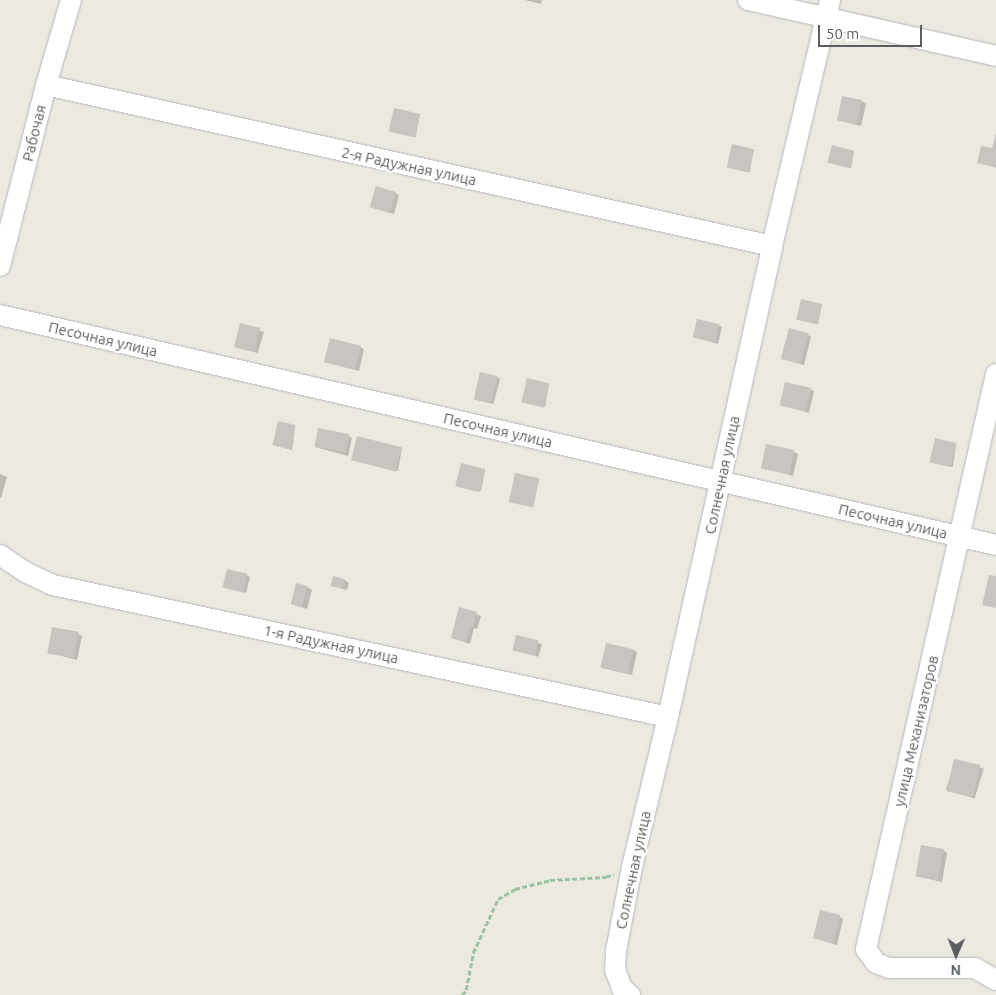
<!DOCTYPE html>
<meta charset="utf-8">
<style>
body{margin:0}
#map{position:relative;width:996px;height:995px;overflow:hidden;background:#ece9e1;font-family:Ubuntu,sans-serif}
div>[style]{position:absolute}
.shadow>*{inset:0;background:#0003;transform-origin:0 0}
.building>*{inset:0;background:#c8c4bf;transform-origin:0 0}
.path>*{height:2.5px;margin-top:-1.25px;transform-origin:0;background:repeating-linear-gradient(90deg,#98c4a3 0 5px,transparent 0 7.5px)}
.roads{filter:drop-shadow(0 0 1px #b4b7bc) drop-shadow(0 0 1px #b4b7bc)}
.minor>*{height:20px;margin:-10px;padding:0 10px;transform-origin:10px;border-radius:10px;background:#fff}
span{translate:-50% -50%;white-space:nowrap;text-align:center;line-height:1.15;-webkit-text-stroke:4.5px #fff;paint-order:stroke}
.street-label{font-size:15px;color:#5a5e62}
.north{position:absolute;left:931px;top:930px;width:50px;height:50px;-webkit-text-stroke:4px #fff;paint-order:stroke;rotate:181deg;font-size:14px;font-weight:700;line-height:20px;text-align:center;color:#5a5e62}
.north::after{content:'';display:block;margin:auto;width:18px;height:22px;background:#5a5e62;clip-path:polygon(50% 0,100% 100%,50% 72%,0 100%)}
.scale{position:absolute;left:818px;top:25px;width:104px;height:22px;box-sizing:border-box;border:2px solid #5a5e62;border-top:0;padding-left:6px;font-size:15px;line-height:18px;white-space:nowrap;color:#5a5e62;-webkit-text-stroke:4px #fff;paint-order:stroke}
</style>
<div id="map">
<div class="shadow">
<i style="clip-path:polygon(525px 0,542px 0,541px 4px)"></i>
<i style="clip-path:polygon(862px 101px,866px 104px,861px 126px,838px 120px)"></i>
<i style="clip-path:polygon(419px 115px,416px 137px,392px 131px)"></i>
<i style="clip-path:polygon(996px 135px,996px 168px,978px 162px,993px 150px)"></i>
<i style="clip-path:polygon(753px 150px,750px 172px,730px 167px)"></i>
<i style="clip-path:polygon(854px 152px,851px 168px,830px 162px)"></i>
<i style="clip-path:polygon(395px 193px,399px 195px,394px 214px,371px 206px)"></i>
<i style="clip-path:polygon(821px 305px,818px 324px,799px 320px)"></i>
<i style="left:241px;top:325px;width:24px;height:22px;rotate:17deg"></i>
<i style="clip-path:polygon(718px 325px,722px 327px,718px 344px,694px 337px)"></i>
<i style="clip-path:polygon(807px 334px,811px 337px,804px 365px,783px 359px)"></i>
<i style="clip-path:polygon(360px 347px,364px 349px,359px 371px,325px 361px)"></i>
<i style="left:481px;top:373px;width:20px;height:27px;rotate:15deg"></i>
<i style="clip-path:polygon(549px 384px,545px 407px,525px 402px)"></i>
<i style="clip-path:polygon(810px 389px,814px 391px,809px 413px,781px 405px)"></i>
<i style="clip-path:polygon(295px 427px,292px 450px,275px 445px)"></i>
<i style="clip-path:polygon(348px 436px,352px 438px,348px 456px,315px 447px)"></i>
<i style="clip-path:polygon(956px 444px,953px 467px,933px 463px)"></i>
<i style="clip-path:polygon(402px 448px,398px 471px,354px 460px)"></i>
<i style="clip-path:polygon(794px 452px,798px 454px,793px 476px,762px 467px)"></i>
<i style="clip-path:polygon(485px 470px,481px 491px,459px 486px)"></i>
<i style="clip-path:polygon(0 474px,7px 477px,1px 498px,0 497px)"></i>
<i style="clip-path:polygon(538px 479px,533px 507px,511px 502px)"></i>
<i style="clip-path:polygon(246px 575px,250px 577px,246px 593px,224px 586px)"></i>
<i style="clip-path:polygon(345px 580px,349px 583px,347px 590px,332px 586px)"></i>
<i style="clip-path:polygon(308px 587px,312px 590px,307px 609px,292px 604px)"></i>
<i style="clip-path:polygon(460px 609px,481px 616px,477px 629px,474px 628px,470px 644px,452px 638px)"></i>
<i style="clip-path:polygon(78px 634px,82px 636px,77px 660px,48px 652px)"></i>
<i style="left:517px;top:637px;width:26px;height:13px;rotate:16deg"></i>
<i style="clip-path:polygon(633px 650px,637px 652px,632px 675px,602px 668px)"></i>
<i style="left:955px;top:760px;width:30px;height:31px;rotate:17deg"></i>
<i style="clip-path:polygon(943px 850px,947px 853px,942px 882px,916px 876px)"></i>
<i style="clip-path:polygon(839px 916px,843px 919px,837px 945px,814px 938px)"></i>
</div>
<div class="building">
<i style="left:842px;top:96px;width:20px;height:25px;rotate:11deg"></i>
<i style="left:394px;top:108px;width:27px;height:24px;rotate:13deg"></i>
<i style="clip-path:polygon(996px 133px,996px 167px,977px 163px,981px 146px,992px 148px)"></i>
<i style="left:732px;top:144px;width:23px;height:24px;rotate:13deg"></i>
<i style="left:832px;top:145px;width:23px;height:18px;rotate:15deg"></i>
<i style="left:376px;top:186px;width:21px;height:22px;rotate:17deg"></i>
<i style="left:801px;top:299px;width:22px;height:21px;rotate:13deg"></i>
<i style="left:697px;top:319px;width:23px;height:19px;rotate:13deg"></i>
<i style="left:240px;top:323px;width:21px;height:25px;rotate:14deg"></i>
<i style="left:789px;top:328px;width:20px;height:32px;rotate:15deg"></i>
<i style="left:330px;top:338px;width:32px;height:25px;rotate:14deg"></i>
<i style="left:480px;top:372px;width:18px;height:28px;rotate:13deg"></i>
<i style="left:527px;top:378px;width:23px;height:25px;rotate:13deg"></i>
<i style="left:785px;top:382px;width:27px;height:24px;rotate:13deg"></i>
<i style="left:278px;top:421px;width:18px;height:25px;rotate:13deg"></i>
<i style="left:318px;top:428px;width:32px;height:19px;rotate:11deg"></i>
<i style="left:357px;top:436px;width:46px;height:25px;rotate:14deg"></i>
<i style="left:935px;top:438px;width:22px;height:25px;rotate:13deg"></i>
<i style="left:766px;top:444px;width:29px;height:25px;rotate:12deg"></i>
<i style="left:461px;top:463px;width:25px;height:24px;rotate:14deg"></i>
<i style="left:515px;top:473px;width:25px;height:30px;rotate:12deg"></i>
<i style="left:227px;top:569px;width:21px;height:19px;rotate:14deg"></i>
<i style="clip-path:polygon(989px 575px,996px 576px,996px 608px,982px 605px)"></i>
<i style="left:333px;top:576px;width:12px;height:10px;rotate:14deg"></i>
<i style="left:296px;top:583px;width:12px;height:22px;rotate:14deg"></i>
<i style="clip-path:polygon(459px 607px,477px 612px,473px 627px,470px 627px,466px 642px,451px 638px)"></i>
<i style="left:52px;top:627px;width:27px;height:27px;rotate:10deg"></i>
<i style="left:516px;top:635px;width:23px;height:16px;rotate:13deg"></i>
<i style="left:606px;top:643px;width:28px;height:25px;rotate:13deg"></i>
<i style="left:954px;top:759px;width:27px;height:33px;rotate:13deg"></i>
<i style="left:921px;top:845px;width:23px;height:32px;rotate:10deg"></i>
<i style="left:820px;top:910px;width:21px;height:29px;rotate:14deg"></i>
</div>
<div class="path">
<i style="left:462px;top:995px;width:6px;rotate:-51deg"></i>
<i style="left:466px;top:990px;width:38px;rotate:-79deg"></i>
<i style="left:473px;top:953px;width:60px;rotate:-65.2deg"></i>
<i style="left:498px;top:899px;width:20px;rotate:-30deg"></i>
<i style="left:515px;top:889px;width:36px;rotate:-14deg"></i>
<i style="left:550px;top:880px;width:56px;rotate:-3.1deg"></i>
<i style="left:606px;top:877px;width:8px;rotate:-23deg"></i>
</div>
<div class="roads">
<div class="minor">
<i style="left:748px;top:0;width:254px;rotate:12.7deg"></i>
<i style="left:46px;top:85px;width:744px;rotate:12.5deg"></i>
<i style="left:0;top:266px;width:187px;rotate:-75.7deg"></i>
<i style="left:46px;top:85px;width:89px;rotate:-73.6deg"></i>
<i style="left:0;top:315px;width:1022px;rotate:13deg"></i>
<i style="left:996px;top:374px;width:590px;rotate:102.74deg"></i>
<i style="left:866px;top:949px;width:17px;rotate:54deg"></i>
<i style="left:876px;top:963px;width:14px;rotate:21deg"></i>
<i style="left:889px;top:968px;width:86px"></i>
<i style="left:975px;top:968px;width:24px;rotate:30deg"></i>
<i style="left:0;top:555px;width:30px;rotate:34deg"></i>
<i style="left:25px;top:572px;width:31px;rotate:25deg"></i>
<i style="left:53px;top:585px;width:629px;rotate:12.11deg"></i>
<i style="left:630px;top:995px;width:11px;rotate:-139deg"></i>
<i style="left:622px;top:988px;width:19px;rotate:-111deg"></i>
<i style="left:615px;top:970px;width:19px;rotate:-87deg"></i>
<i style="left:616px;top:951px;width:86px;rotate:-79.2deg"></i>
<i style="left:632px;top:867px;width:154px;rotate:-76.5deg"></i>
<i style="left:668px;top:717px;width:482px;rotate:-77.5deg"></i>
<i style="left:772px;top:246px;width:253px;rotate:-76.7deg"></i>
</div>
</div>
<div class="street-label">
<span style="left:34px;top:133px;rotate:-76deg">Рабочая</span>
<span style="left:409px;top:166px;rotate:12deg">2-я Радужная улица</span>
<span style="left:103px;top:339px;rotate:13deg">Песочная улица</span>
<span style="left:498px;top:430px;rotate:13deg">Песочная улица</span>
<span style="left:722px;top:475px;rotate:-78deg">Солнечная улица</span>
<span style="left:893px;top:521px;rotate:13deg">Песочная улица</span>
<span style="left:331px;top:644px;rotate:12deg">1-я Радужная улица</span>
<span style="left:916px;top:731px;rotate:-77deg">улица Механизаторов</span>
<span style="left:633px;top:870px;rotate:-78deg">Солнечная улица</span>
</div>
<div class="north">N</div>
<div class="scale">50 m</div>
</div>
